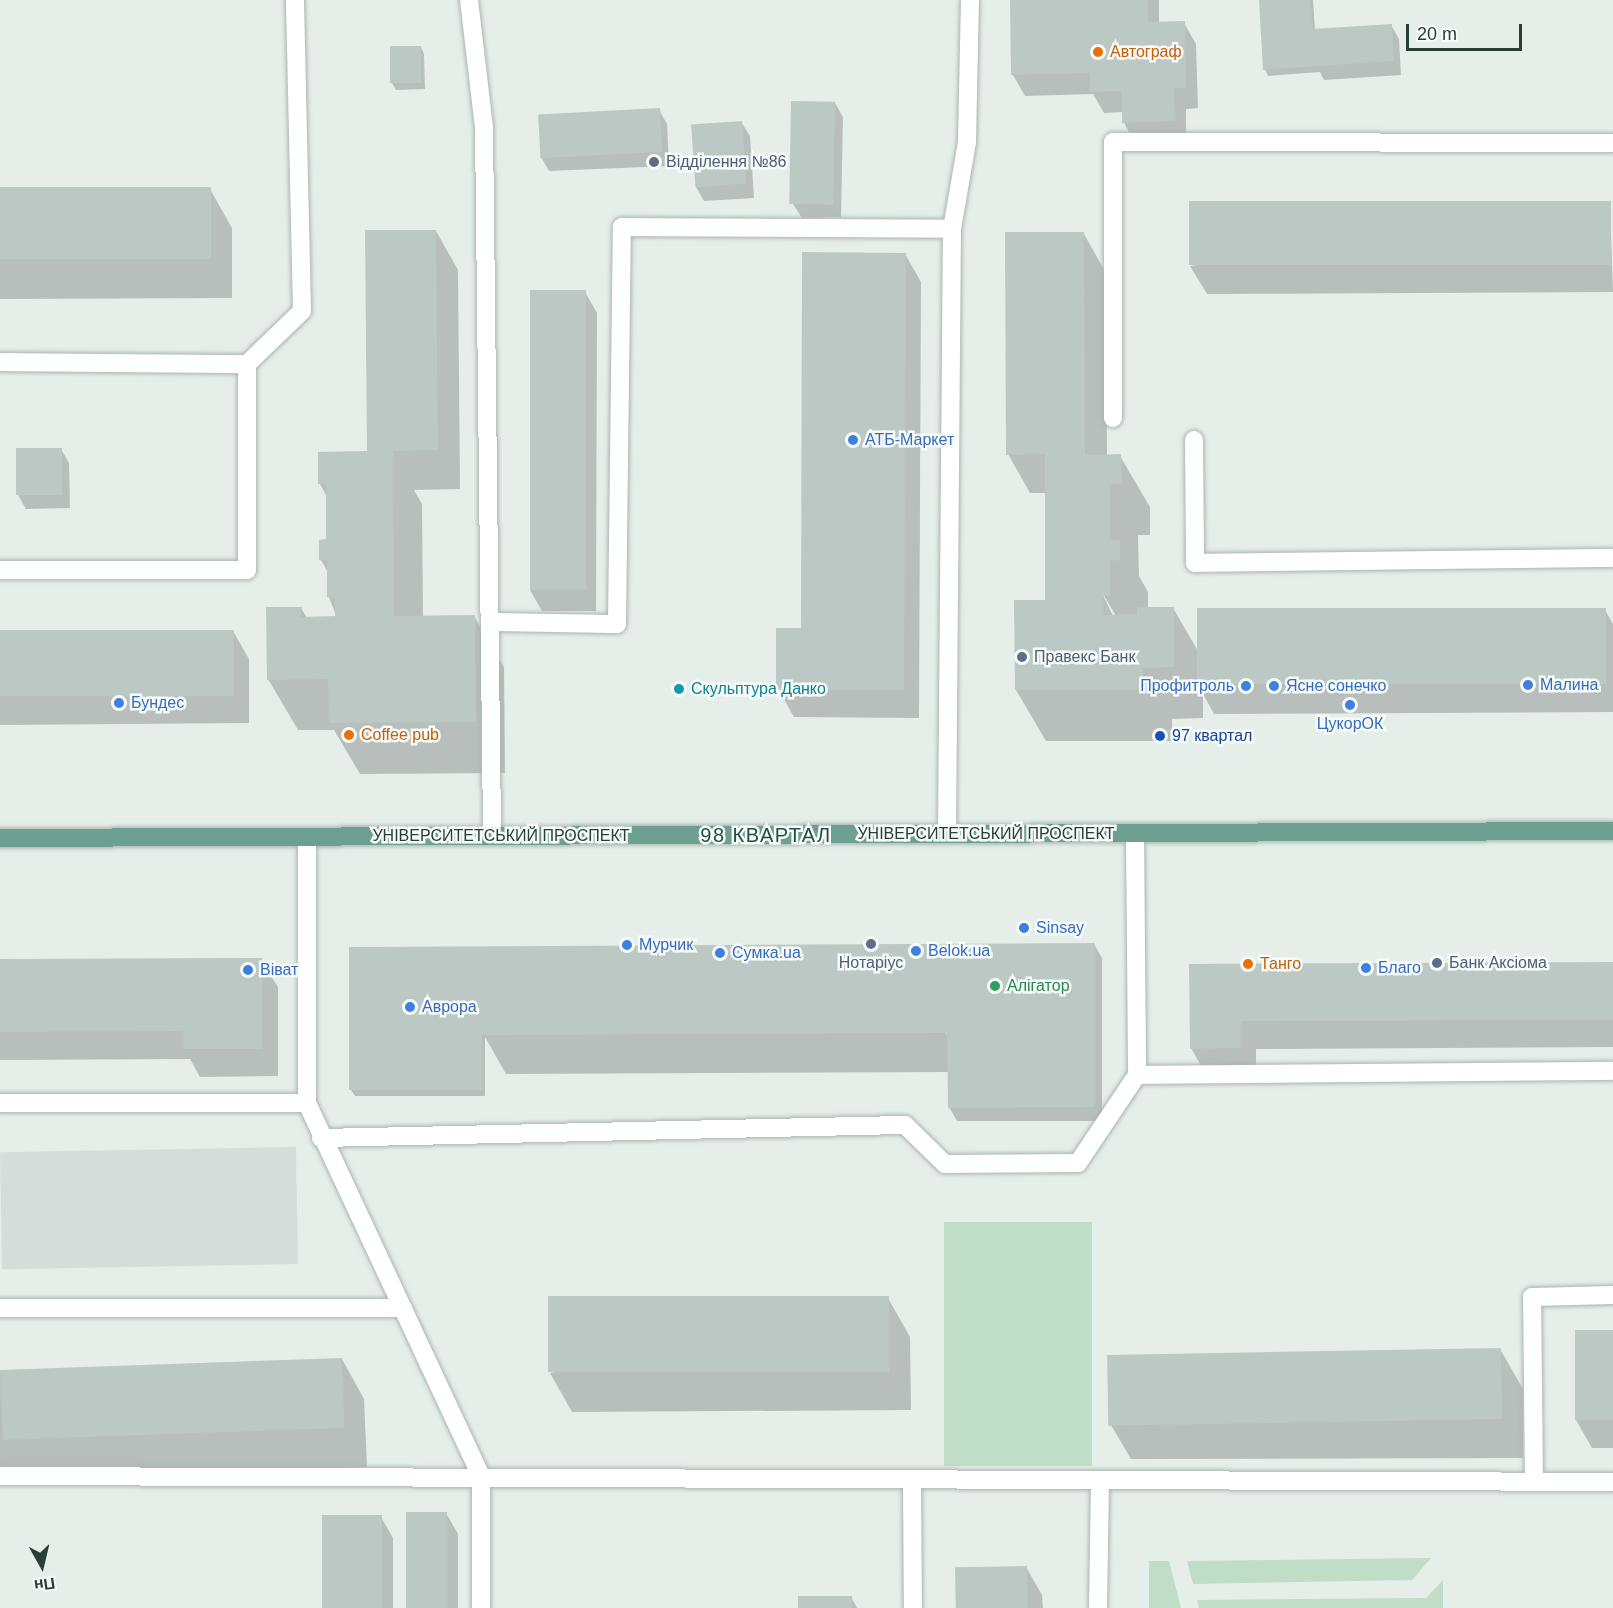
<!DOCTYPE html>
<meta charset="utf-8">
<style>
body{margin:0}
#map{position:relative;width:1613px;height:1608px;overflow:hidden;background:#e6eeea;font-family:Arial,sans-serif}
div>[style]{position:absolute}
.built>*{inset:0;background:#d4ddd9;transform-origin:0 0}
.green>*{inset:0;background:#c0ddc7;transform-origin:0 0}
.shadow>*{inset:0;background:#0003}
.building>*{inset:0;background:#bbc8c3;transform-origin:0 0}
.roads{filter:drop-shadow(0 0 2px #a9b6b1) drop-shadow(0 0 2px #a9b6b1)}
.minor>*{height:18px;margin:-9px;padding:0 9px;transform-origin:9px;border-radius:9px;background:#fff}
.major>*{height:18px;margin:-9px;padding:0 9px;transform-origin:9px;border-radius:9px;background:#6ea092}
.dots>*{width:16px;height:16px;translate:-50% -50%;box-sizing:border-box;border:3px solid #f6faf8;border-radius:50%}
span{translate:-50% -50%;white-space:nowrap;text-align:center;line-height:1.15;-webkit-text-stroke:5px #f6faf8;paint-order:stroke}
.food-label{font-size:16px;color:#c56008}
.left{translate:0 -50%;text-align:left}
.service-label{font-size:16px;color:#4e5e75}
.shop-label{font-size:16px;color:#366cbe}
.right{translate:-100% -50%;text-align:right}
.culture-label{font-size:16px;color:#0d838f}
.transit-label{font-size:16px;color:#164399}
.street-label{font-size:16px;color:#263f37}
.leisure-label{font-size:16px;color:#27864d}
.quarter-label{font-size:20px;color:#235044;letter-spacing:1.5px}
.north{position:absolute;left:12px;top:1536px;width:60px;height:60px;-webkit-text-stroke:4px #f6faf8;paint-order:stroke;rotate:172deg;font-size:16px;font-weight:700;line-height:24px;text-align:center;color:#263f37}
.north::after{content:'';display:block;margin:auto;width:21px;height:27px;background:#263f37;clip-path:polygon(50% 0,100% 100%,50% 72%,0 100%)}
.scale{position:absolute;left:1406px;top:24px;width:116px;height:27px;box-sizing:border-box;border:3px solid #263f37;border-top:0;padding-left:8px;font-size:18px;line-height:21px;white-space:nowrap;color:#263f37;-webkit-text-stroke:4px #f6faf8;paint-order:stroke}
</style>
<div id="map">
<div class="built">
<i style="left:296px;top:1147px;width:117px;height:296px;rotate:89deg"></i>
</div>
<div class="green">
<i style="left:944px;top:1222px;width:148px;height:244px"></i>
<i style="clip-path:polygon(1431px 1558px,1412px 1580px,1193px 1584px,1187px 1561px)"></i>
<i style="clip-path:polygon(1149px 1561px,1169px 1561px,1181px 1608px,1149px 1608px)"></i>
<i style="clip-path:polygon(1443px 1580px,1443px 1608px,1199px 1608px,1197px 1600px,1426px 1598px)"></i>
</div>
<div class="shadow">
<i style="clip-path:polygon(1011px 0,1159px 0,1159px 23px,1184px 23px,1196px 44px,1198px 108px,1186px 109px,1186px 142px,1136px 144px,1124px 123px,1124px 112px,1104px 113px,1093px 94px,1025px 96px,1013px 75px)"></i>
<i style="clip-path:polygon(1260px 0,1313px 0,1315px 30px,1391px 25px,1399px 39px,1401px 75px,1324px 80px,1320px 72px,1268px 76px,1265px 69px)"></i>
<i style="clip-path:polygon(421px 47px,424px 54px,425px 89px,396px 90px,392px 83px,391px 48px)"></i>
<i style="clip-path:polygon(792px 103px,835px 103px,843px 117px,841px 217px,802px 218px,793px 204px)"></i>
<i style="clip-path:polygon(659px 110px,667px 124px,669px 166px,549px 171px,541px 157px)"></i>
<i style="clip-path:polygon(741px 122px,750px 136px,754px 198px,704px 201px,696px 187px)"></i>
<i style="clip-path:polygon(210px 189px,232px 228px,232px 298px,0 299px,0 190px)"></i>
<i style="clip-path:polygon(1610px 202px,1613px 292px,1207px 294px,1190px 266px)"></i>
<i style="clip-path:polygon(436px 231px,458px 270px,460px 489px,414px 490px,422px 504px,423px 617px,474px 616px,504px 667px,505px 773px,360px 774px,334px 730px,298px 730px,268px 679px,301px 608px,307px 618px,337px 618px,329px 597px,329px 574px,321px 560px,328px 541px,327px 497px,320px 484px,368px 453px)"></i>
<i style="clip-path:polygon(evenodd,1084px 234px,1106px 273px,1107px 456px,1120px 456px,1150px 507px,1150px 535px,1138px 535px,1139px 576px,1148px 592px,1148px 608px,1173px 608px,1198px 651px,1605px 610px,1613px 624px,1613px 712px,1214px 714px,1203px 694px,1203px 718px,1172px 719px,1172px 741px,1046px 741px,1016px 690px,1016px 601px,1047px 602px,1046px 493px,1030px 493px,1008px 454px,1084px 234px,1100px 589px,1116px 616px,1113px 616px,1100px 589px)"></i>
<i style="clip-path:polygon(905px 254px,921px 282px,919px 718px,794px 717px,778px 689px,802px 629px)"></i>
<i style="clip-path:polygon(531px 292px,585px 292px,597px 313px,596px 611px,542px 611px,530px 590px)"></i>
<i style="clip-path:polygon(61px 449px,69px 463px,70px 508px,26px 509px,18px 495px,17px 450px)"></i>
<i style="clip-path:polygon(233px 631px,249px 659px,249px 723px,0 725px,0 633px)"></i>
<i style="clip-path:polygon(evenodd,1094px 944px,1102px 958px,1102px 1121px,957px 1121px,949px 1107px,949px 1072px,506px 1074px,485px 1037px,485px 1096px,355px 1096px,351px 1090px,350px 948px,1094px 944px,942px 1027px,949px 1033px,949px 1038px,942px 1027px)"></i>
<i style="clip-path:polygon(261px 960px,278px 987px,278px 1076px,200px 1077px,190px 1059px,0 1060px,0 961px)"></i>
<i style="clip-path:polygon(1613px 964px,1613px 1047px,1256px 1049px,1256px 1075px,1207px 1076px,1191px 1048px,1191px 966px)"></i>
<i style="clip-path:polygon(888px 1298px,910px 1337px,911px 1410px,572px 1412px,550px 1373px)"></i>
<i style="clip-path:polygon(1613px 1331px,1613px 1448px,1592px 1448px,1576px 1420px)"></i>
<i style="clip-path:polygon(1500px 1349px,1523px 1389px,1523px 1458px,1131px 1459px,1108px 1420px)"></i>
<i style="clip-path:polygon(342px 1359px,364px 1399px,367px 1467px,0 1479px,0 1371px)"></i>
<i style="clip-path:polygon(446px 1513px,458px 1534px,458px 1608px,408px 1608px)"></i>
<i style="clip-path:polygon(381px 1517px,393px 1538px,393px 1608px,323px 1608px)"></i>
<i style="clip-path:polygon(1026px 1567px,1042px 1595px,1043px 1608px,957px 1608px)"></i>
<i style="clip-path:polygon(851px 1597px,857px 1608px,799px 1608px)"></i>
</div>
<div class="building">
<i style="clip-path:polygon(1010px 0,1148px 0,1148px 22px,1185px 21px,1186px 88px,1174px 88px,1175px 121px,1122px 123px,1122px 91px,1090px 92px,1090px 73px,1011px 75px)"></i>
<i style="clip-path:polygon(1259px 0,1310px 0,1312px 29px,1392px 24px,1394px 61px,1263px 70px)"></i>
<i style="left:390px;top:46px;width:31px;height:37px"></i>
<i style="left:791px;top:101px;width:44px;height:103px;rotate:1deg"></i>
<i style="left:660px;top:108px;width:44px;height:122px;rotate:87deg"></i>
<i style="left:742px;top:121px;width:63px;height:51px;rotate:86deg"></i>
<i style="left:211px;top:187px;width:72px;height:211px;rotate:90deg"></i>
<i style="left:1611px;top:201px;width:64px;height:422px;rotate:90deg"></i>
<i style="clip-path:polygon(365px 230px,436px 230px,438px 450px,393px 451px,394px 616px,475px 615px,476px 722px,329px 723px,328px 679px,267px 680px,266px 607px,302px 607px,301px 617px,335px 616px,335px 598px,327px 597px,327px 561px,319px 560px,319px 540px,326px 539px,326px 484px,318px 484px,318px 452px,367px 451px)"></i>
<i style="clip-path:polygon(1005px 232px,1084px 232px,1085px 455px,1121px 454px,1122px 484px,1110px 484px,1110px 540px,1120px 540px,1120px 560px,1110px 561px,1110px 596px,1103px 596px,1103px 615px,1137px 614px,1137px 607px,1174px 607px,1174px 667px,1143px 668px,1144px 690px,1015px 690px,1014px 600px,1045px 600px,1045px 454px,1006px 455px)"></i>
<i style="clip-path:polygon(802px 252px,906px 253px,904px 690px,776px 690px,776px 628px,801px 628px)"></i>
<i style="left:586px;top:290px;width:300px;height:56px;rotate:90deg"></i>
<i style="left:16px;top:448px;width:46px;height:47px"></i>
<i style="left:1606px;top:608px;width:76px;height:409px;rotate:90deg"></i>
<i style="left:234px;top:630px;width:66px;height:234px;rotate:90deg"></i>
<i style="clip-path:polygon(1095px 943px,1095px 1107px,948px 1108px,947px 1033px,482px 1035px,482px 1090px,349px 1090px,349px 947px)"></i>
<i style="clip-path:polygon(262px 958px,262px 1049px,183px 1049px,183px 1031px,0 1032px,0 959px)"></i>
<i style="clip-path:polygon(1613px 962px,1613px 1020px,1241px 1021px,1241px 1048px,1190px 1049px,1189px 964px)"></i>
<i style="left:889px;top:1296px;width:76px;height:341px;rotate:90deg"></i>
<i style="left:1575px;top:1330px;width:38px;height:90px"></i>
<i style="left:1501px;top:1348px;width:71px;height:394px;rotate:89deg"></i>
<i style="left:342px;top:1358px;width:70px;height:342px;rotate:88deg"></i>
<i style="left:406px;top:1512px;width:41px;height:96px"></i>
<i style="left:382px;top:1515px;width:93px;height:60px;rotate:90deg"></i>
<i style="left:1027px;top:1566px;width:42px;height:72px;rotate:89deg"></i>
<i style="left:798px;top:1596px;width:54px;height:12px"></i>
</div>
<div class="roads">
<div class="minor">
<i style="left:469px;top:0;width:128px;rotate:83.3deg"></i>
<i style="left:484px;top:127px;width:709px;rotate:89.35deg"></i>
<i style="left:0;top:362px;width:247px;rotate:0.5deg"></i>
<i style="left:247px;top:364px;width:76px;rotate:-43.9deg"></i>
<i style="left:302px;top:311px;width:311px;rotate:-91.3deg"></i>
<i style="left:1113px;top:418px;width:276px;rotate:-90deg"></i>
<i style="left:1113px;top:142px;width:500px;rotate:0.11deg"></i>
<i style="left:1194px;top:440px;width:123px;rotate:89.5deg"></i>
<i style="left:1195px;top:563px;width:418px;rotate:-0.7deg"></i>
<i style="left:0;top:570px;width:247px"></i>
<i style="left:247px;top:570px;width:206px;rotate:-90deg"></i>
<i style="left:490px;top:622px;width:127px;rotate:0.9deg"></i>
<i style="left:617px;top:624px;width:397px;rotate:-89.3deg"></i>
<i style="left:622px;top:227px;width:330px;rotate:0.3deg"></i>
<i style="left:1135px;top:833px;width:242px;rotate:89.5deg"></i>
<i style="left:1137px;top:1075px;width:476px;rotate:-0.5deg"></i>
<i style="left:947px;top:834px;width:605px;rotate:-89.53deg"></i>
<i style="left:952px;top:229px;width:88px;rotate:-80.2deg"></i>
<i style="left:967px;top:142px;width:142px;rotate:-88.8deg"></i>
<i style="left:307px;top:837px;width:266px;rotate:90deg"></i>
<i style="left:307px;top:1103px;width:412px;rotate:65deg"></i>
<i style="left:481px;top:1476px;width:132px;rotate:90deg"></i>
<i style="left:0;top:1103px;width:307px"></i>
<i style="left:321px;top:1138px;width:584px;rotate:-1.28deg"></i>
<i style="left:905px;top:1125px;width:56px;rotate:44.3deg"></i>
<i style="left:945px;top:1164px;width:133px;rotate:-0.4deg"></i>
<i style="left:1078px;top:1163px;width:106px;rotate:-56.2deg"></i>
<i style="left:0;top:1308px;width:403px"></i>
<i style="left:0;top:1476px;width:1613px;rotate:0.21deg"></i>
<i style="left:912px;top:1479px;width:129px;rotate:89.6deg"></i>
<i style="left:1534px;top:1482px;width:185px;rotate:-90.6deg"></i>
<i style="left:1532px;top:1297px;width:81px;rotate:-1.4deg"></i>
<i style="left:1098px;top:1608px;width:128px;rotate:-89.1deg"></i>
</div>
<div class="major">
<i style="left:0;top:838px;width:1613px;rotate:-0.25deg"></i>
</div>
</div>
<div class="dots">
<i style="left:1098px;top:52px;background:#e8710a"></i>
<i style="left:654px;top:162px;background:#5c6f8a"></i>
<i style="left:853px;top:440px;background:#3f7fe0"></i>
<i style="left:1022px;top:657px;background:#5c6f8a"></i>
<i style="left:1528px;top:685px;background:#3f7fe0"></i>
<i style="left:1246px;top:686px;background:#3f7fe0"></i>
<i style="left:1274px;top:686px;background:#3f7fe0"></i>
<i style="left:679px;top:689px;background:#0f9aa8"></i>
<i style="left:119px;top:703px;background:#3f7fe0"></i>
<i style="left:1350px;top:705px;background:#3f7fe0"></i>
<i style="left:349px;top:735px;background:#e8710a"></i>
<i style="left:1160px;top:736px;background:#1a4fb4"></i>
<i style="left:1024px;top:928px;background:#3f7fe0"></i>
<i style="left:871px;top:944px;background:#5c6f8a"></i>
<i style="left:627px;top:945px;background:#3f7fe0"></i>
<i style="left:916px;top:951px;background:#3f7fe0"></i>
<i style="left:720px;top:953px;background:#3f7fe0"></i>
<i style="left:1437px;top:963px;background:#5c6f8a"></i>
<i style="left:1248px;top:964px;background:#e8710a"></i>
<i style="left:1366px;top:968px;background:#3f7fe0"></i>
<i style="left:248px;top:970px;background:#3f7fe0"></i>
<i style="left:995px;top:986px;background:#2e9e5b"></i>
<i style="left:410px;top:1007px;background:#3f7fe0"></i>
</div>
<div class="food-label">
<span class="left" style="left:1110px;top:52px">Автограф</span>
<span class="left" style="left:361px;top:735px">Coffee pub</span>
<span class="left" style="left:1260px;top:964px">Танго</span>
</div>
<div class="service-label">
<span class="left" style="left:666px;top:162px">Відділення №86</span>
<span class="left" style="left:1034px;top:657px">Правекс Банк</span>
<span style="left:871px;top:963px">Нотаріус</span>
<span class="left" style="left:1449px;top:963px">Банк Аксіома</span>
</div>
<div class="shop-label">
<span class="left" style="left:865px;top:440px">АТБ-Маркет</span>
<span class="left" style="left:1540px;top:685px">Малина</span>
<span class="right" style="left:1234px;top:686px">Профитроль</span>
<span class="left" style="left:1286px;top:686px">Ясне сонечко</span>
<span class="left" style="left:131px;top:703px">Бундес</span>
<span style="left:1350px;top:724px">ЦукорОК</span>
<span class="left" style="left:1036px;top:928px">Sinsay</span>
<span class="left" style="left:639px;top:945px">Мурчик</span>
<span class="left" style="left:928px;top:951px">Belok.ua</span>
<span class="left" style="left:732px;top:953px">Сумка.ua</span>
<span class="left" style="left:1378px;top:968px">Благо</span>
<span class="left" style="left:260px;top:970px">Віват</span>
<span class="left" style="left:422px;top:1007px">Аврора</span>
</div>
<div class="culture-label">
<span class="left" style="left:691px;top:689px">Скульптура Данко</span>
</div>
<div class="transit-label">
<span class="left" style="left:1172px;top:736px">97 квартал</span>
</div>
<div class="street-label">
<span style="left:986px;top:834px">УНІВЕРСИТЕТСЬКИЙ ПРОСПЕКТ</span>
<span style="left:501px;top:836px">УНІВЕРСИТЕТСЬКИЙ ПРОСПЕКТ</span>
</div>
<div class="leisure-label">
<span class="left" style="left:1007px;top:986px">Алігатор</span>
</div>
<div class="quarter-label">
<span style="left:766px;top:835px">98 КВАРТАЛ</span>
</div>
<div class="north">Пн</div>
<div class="scale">20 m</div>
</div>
